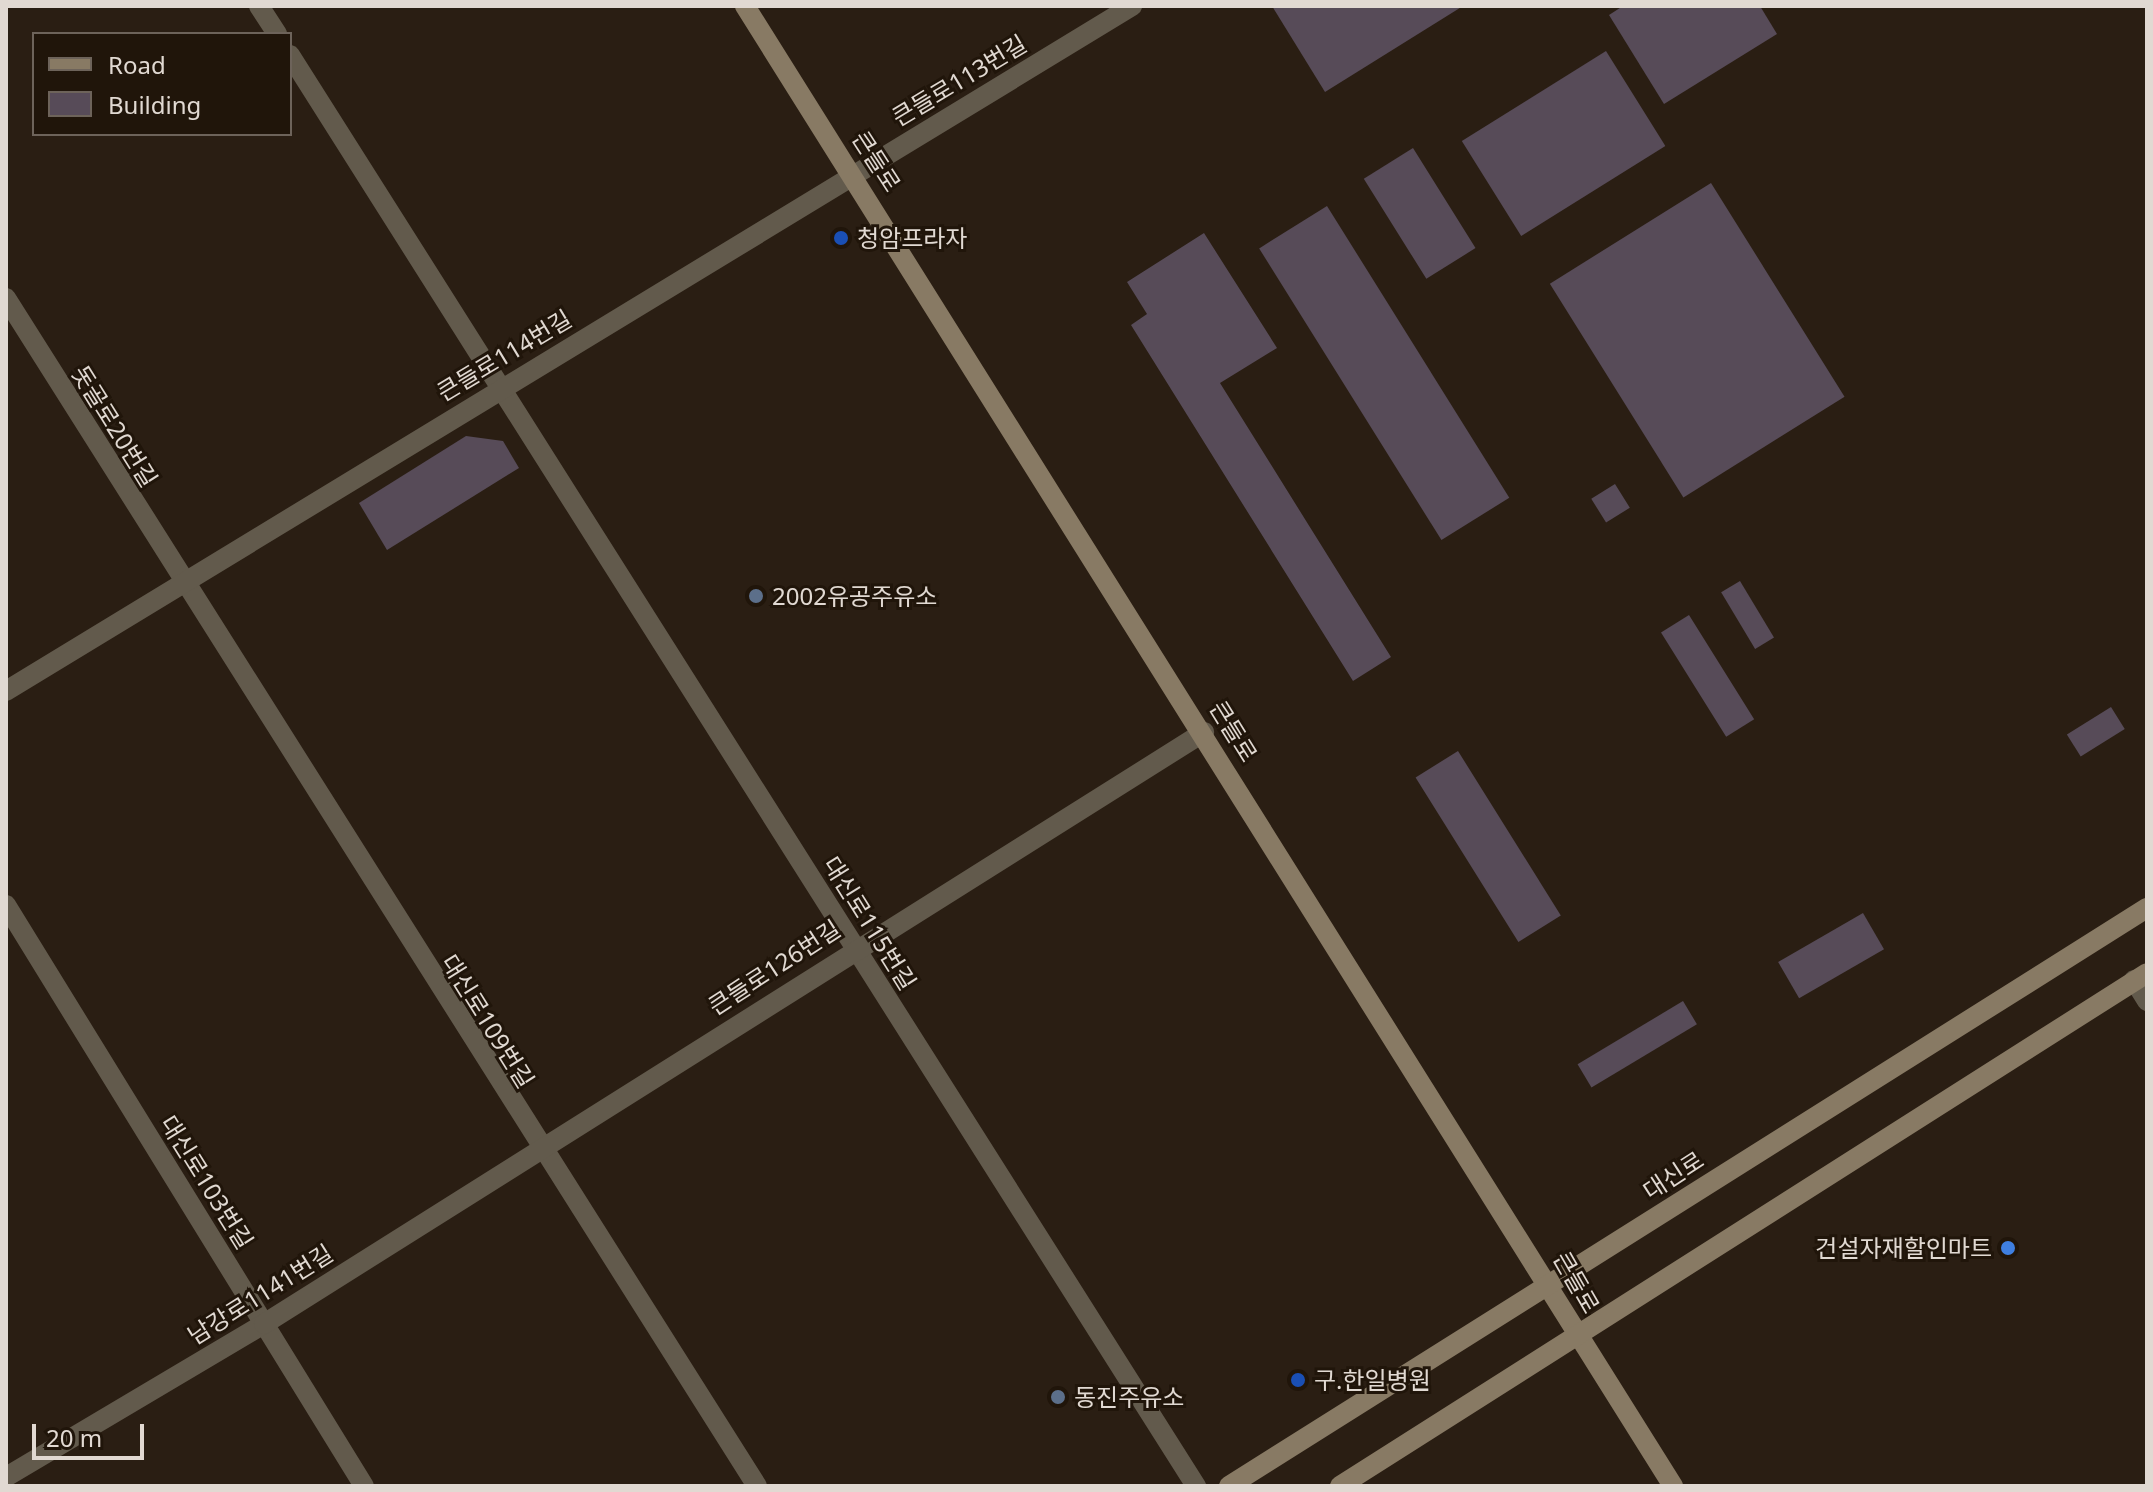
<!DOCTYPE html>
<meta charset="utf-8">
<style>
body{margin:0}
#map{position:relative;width:2153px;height:1492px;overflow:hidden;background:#2a1e13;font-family:"Noto Sans","Noto Sans KR",sans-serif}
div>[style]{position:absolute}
.building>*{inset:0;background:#574b58;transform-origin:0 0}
.street>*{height:20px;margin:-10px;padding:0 10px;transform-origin:10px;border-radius:10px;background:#625a4c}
.secondary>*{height:20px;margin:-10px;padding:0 10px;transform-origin:10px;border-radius:10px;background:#887a64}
.dots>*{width:22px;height:22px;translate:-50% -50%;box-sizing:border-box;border:4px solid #20150a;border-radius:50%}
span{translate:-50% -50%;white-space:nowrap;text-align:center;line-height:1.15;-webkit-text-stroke:6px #20150a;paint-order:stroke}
.street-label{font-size:24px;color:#e1d9d2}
.poi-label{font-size:24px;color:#e1d9d2}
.left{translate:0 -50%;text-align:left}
.right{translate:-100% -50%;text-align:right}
.frame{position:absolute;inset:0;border:8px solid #e1d9d2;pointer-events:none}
.legend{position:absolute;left:32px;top:32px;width:260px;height:104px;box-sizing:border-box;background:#20150a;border:2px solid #6d635a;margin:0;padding:10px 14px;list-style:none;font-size:24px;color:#e1d9d2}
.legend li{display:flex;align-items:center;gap:16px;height:40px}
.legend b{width:40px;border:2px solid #6d635a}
.scale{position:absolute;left:32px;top:1424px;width:112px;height:36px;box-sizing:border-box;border:4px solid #e1d9d2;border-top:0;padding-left:10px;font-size:24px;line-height:28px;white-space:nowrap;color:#e1d9d2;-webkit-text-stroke:6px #20150a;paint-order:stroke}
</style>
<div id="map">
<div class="building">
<i style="clip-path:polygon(1272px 6px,1463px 6px,1325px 92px)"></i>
<i style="clip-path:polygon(1623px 6px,1760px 6px,1777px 34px,1664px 104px,1609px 15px)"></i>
<i style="left:1606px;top:51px;width:112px;height:170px;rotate:58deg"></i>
<i style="left:1413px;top:148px;width:118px;height:58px;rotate:58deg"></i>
<i style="left:1711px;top:183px;width:252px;height:190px;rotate:58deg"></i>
<i style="left:1327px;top:206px;width:344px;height:80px;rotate:58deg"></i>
<i style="clip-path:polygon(1204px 233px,1277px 348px,1220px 383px,1391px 657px,1353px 681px,1131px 325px,1147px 314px,1127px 282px)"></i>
<i style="clip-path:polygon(466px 436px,503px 441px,519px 468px,387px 550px,359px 503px)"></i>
<i style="left:1615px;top:484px;width:28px;height:28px;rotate:58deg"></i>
<i style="left:1740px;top:581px;width:66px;height:22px;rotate:59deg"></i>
<i style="left:1689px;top:615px;width:123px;height:33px;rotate:58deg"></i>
<i style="left:2111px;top:707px;width:26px;height:52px;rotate:58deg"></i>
<i style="left:1458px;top:751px;width:194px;height:50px;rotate:58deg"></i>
<i style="left:1863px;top:913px;width:42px;height:98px;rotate:60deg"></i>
<i style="left:1683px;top:1001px;width:27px;height:123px;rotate:59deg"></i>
</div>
<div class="street">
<i style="left:259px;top:6px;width:33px;rotate:57deg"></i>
<i style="left:290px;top:55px;width:1694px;rotate:57.66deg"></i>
<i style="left:6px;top:298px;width:1405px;rotate:57.7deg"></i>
<i style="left:6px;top:691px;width:1318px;rotate:-31.31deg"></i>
<i style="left:6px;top:905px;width:682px;rotate:58.36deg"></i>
<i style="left:2134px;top:980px;width:25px;rotate:58deg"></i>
<i style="left:6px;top:1477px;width:300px;rotate:-30.7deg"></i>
<i style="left:264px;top:1324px;width:1111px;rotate:-32.2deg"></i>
</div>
<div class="secondary">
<i style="left:745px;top:6px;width:1747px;rotate:57.91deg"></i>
<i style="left:1229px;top:1486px;width:1085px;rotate:-32.2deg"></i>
<i style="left:1340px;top:1486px;width:956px;rotate:-32.44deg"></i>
</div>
<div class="dots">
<i style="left:841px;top:238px;background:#1a4fb4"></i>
<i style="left:756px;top:596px;background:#5c6f8a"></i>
<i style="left:2008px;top:1248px;background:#3f7fe0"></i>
<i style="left:1298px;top:1380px;background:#1a4fb4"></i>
<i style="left:1058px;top:1397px;background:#5c6f8a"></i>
</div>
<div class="street-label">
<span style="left:959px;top:80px;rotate:-31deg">큰들로113번길</span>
<span style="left:877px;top:161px;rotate:57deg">큰들로</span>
<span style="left:504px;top:355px;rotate:-31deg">큰들로114번길</span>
<span style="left:115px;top:426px;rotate:58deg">돗골로20번길</span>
<span style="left:1234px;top:731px;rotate:58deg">큰들로</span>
<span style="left:870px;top:923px;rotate:58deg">대신로115번길</span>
<span style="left:774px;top:967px;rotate:-33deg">큰들로126번길</span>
<span style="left:488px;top:1021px;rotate:58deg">대신로109번길</span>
<span style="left:1673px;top:1175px;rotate:-33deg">대신로</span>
<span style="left:207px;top:1182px;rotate:58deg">대신로103번길</span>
<span style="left:1577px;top:1282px;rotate:60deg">큰들로</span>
<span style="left:260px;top:1294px;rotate:-32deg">남강로1141번길</span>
</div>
<div class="poi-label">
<span class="left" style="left:857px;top:238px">청암프라자</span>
<span class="left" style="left:772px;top:596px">2002유공주유소</span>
<span class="right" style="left:1992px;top:1248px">건설자재할인마트</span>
<span class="left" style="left:1314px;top:1380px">구.한일병원</span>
<span class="left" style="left:1074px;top:1397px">동진주유소</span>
</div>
<div class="frame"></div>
<ul class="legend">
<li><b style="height:10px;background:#887a64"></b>Road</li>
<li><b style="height:22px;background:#574b58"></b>Building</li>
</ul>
<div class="scale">20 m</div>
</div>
